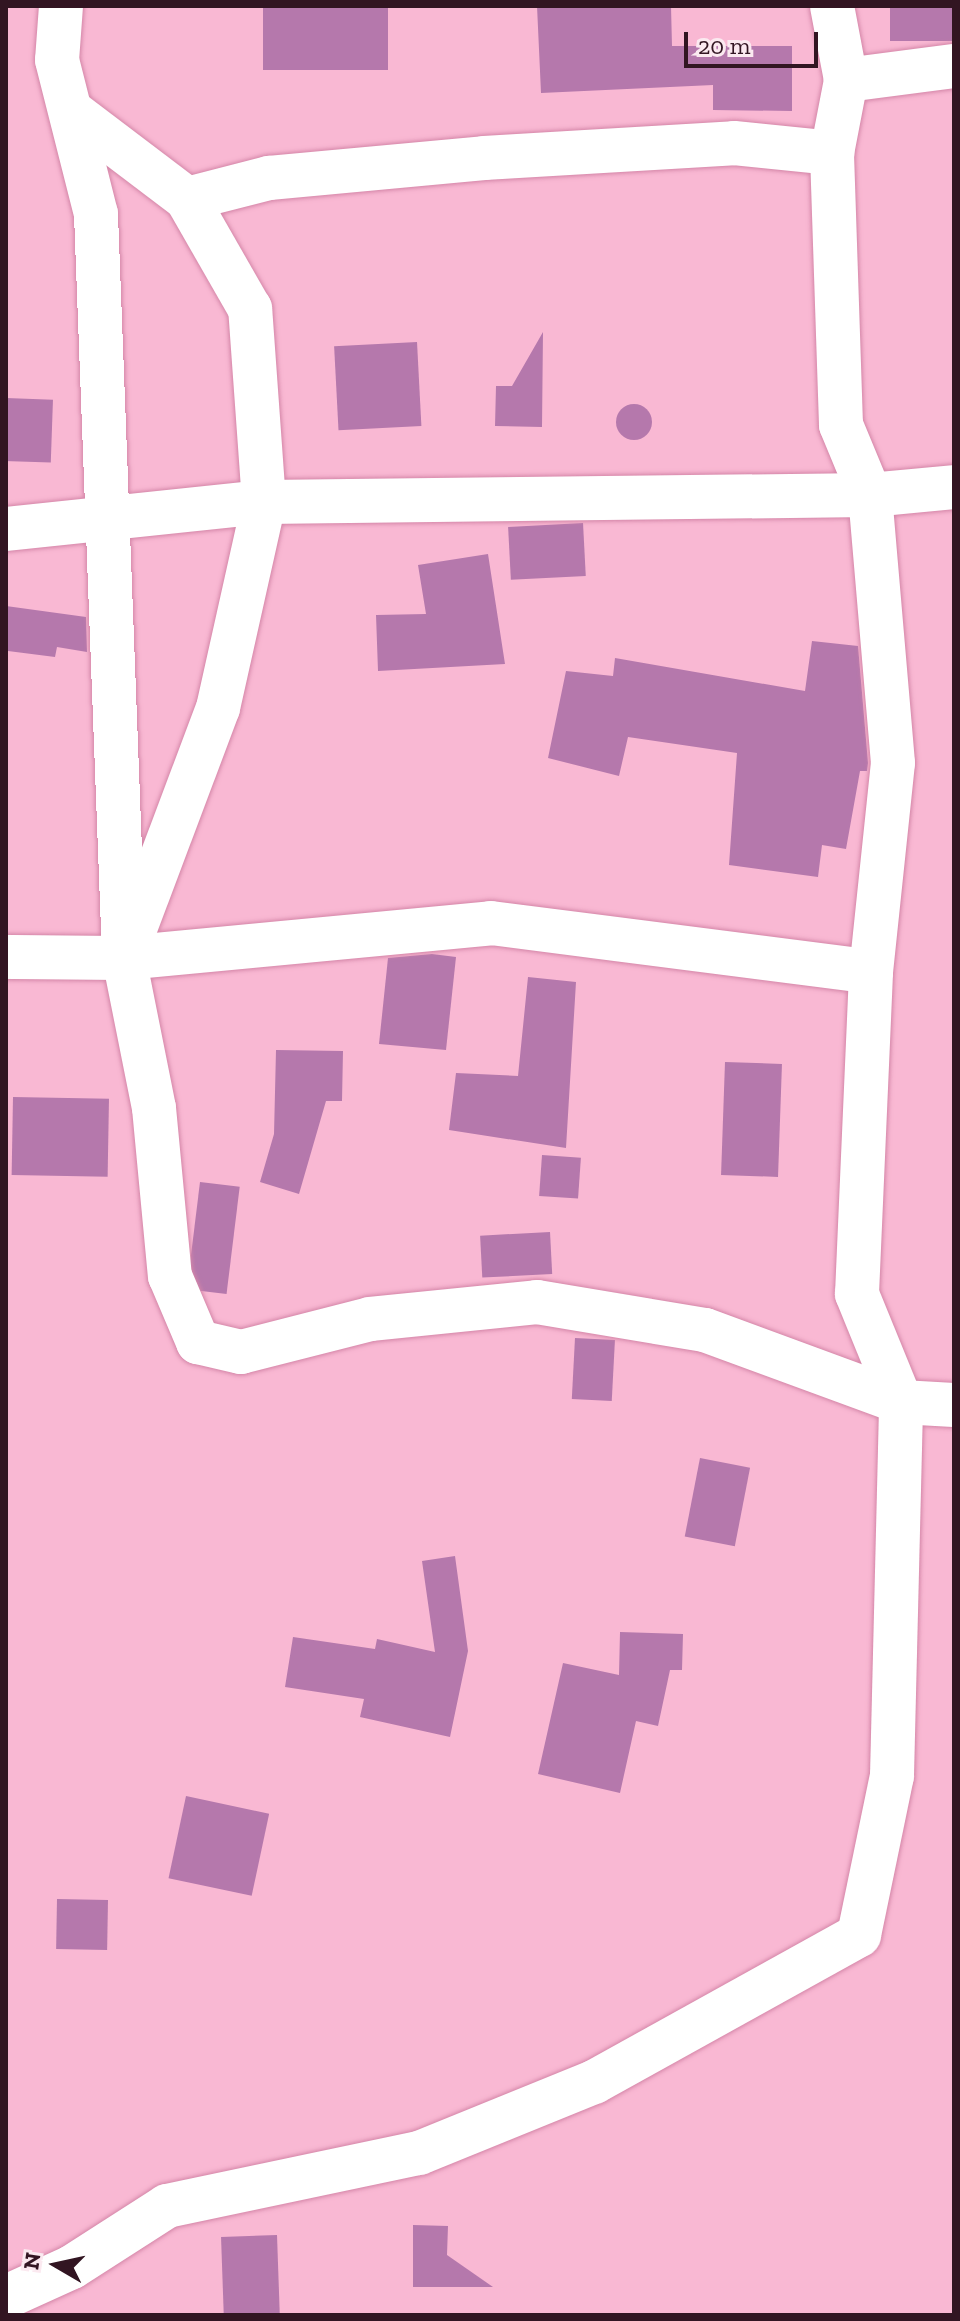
<!DOCTYPE html>
<style>
body{margin:0}
#map{position:relative;width:960px;height:2321px;overflow:hidden;background:#f9b8d3;font-family:"Zilla Slab",serif}
div>[style]{position:absolute}
.building>*{inset:0;background:#b578ac;transform-origin:0 0}
.round{border-radius:50%}
.roads{filter:drop-shadow(0 0 2px #d486a8) drop-shadow(0 0 2px #d486a8)}
.street>*{height:44px;margin:-22px;padding:0 22px;transform-origin:22px;border-radius:22px;background:#fff}
span{translate:-50% -50%;white-space:nowrap;text-align:center;line-height:1.15;-webkit-text-stroke:6px #fbe9f0;paint-order:stroke}
.frame{position:absolute;inset:0;border:8px solid #321522;pointer-events:none}
.north{position:absolute;left:16px;top:2225px;width:80px;height:80px;-webkit-text-stroke:6px #fbe9f0;paint-order:stroke;rotate:279deg;font-size:22px;font-weight:700;line-height:32px;text-align:center;color:#321522}
.north::after{content:'';display:block;margin:auto;width:28px;height:36px;background:#321522;clip-path:polygon(50% 0,100% 100%,50% 72%,0 100%)}
.scale{position:absolute;left:684px;top:32px;width:134px;height:36px;box-sizing:border-box;border:4px solid #321522;border-top:0;padding-left:10px;font-size:24px;line-height:28px;white-space:nowrap;color:#321522;-webkit-text-stroke:6px #fbe9f0;paint-order:stroke}
</style>
<div id="map">
<div class="building">
<i style="left:263px;top:6px;width:125px;height:64px"></i>
<i style="clip-path:polygon(537px 6px,671px 6px,672px 46px,792px 46px,792px 111px,713px 110px,713px 85px,541px 93px)"></i>
<i style="left:890px;top:6px;width:64px;height:35px"></i>
<i style="clip-path:polygon(543px 332px,542px 427px,495px 426px,496px 386px,512px 386px)"></i>
<i style="left:417px;top:342px;width:84px;height:83px;rotate:87deg"></i>
<i style="left:6px;top:398px;width:47px;height:63px;rotate:2deg"></i>
<i class="round" style="left:616px;top:404px;width:36px;height:36px"></i>
<i style="left:583px;top:523px;width:53px;height:75px;rotate:87deg"></i>
<i style="clip-path:polygon(488px 554px,505px 664px,378px 671px,376px 615px,426px 614px,418px 565px)"></i>
<i style="clip-path:polygon(6px 606px,86px 617px,87px 652px,57px 647px,55px 657px,8px 651px)"></i>
<i style="clip-path:polygon(812px 641px,858px 646px,868px 763px,867px 771px,860px 771px,846px 849px,822px 845px,818px 877px,729px 865px,737px 753px,628px 737px,619px 776px,548px 758px,566px 671px,613px 676px,615px 658px,805px 691px)"></i>
<i style="clip-path:polygon(432px 954px,456px 957px,446px 1050px,379px 1044px,388px 958px)"></i>
<i style="clip-path:polygon(528px 977px,576px 982px,566px 1148px,449px 1130px,456px 1073px,518px 1076px)"></i>
<i style="clip-path:polygon(276px 1050px,343px 1051px,342px 1101px,326px 1101px,299px 1194px,260px 1182px,274px 1134px)"></i>
<i style="left:725px;top:1062px;width:57px;height:113px;rotate:2deg"></i>
<i style="left:13px;top:1097px;width:96px;height:78px;rotate:1deg"></i>
<i style="left:542px;top:1155px;width:39px;height:41px;rotate:4deg"></i>
<i style="left:200px;top:1182px;width:40px;height:108px;rotate:7deg"></i>
<i style="left:550px;top:1232px;width:42px;height:70px;rotate:87deg"></i>
<i style="left:575px;top:1338px;width:40px;height:61px;rotate:3deg"></i>
<i style="left:700px;top:1458px;width:51px;height:80px;rotate:11deg"></i>
<i style="clip-path:polygon(455px 1556px,468px 1651px,450px 1737px,360px 1717px,364px 1699px,285px 1687px,293px 1637px,375px 1649px,377px 1639px,435px 1652px,422px 1561px)"></i>
<i style="clip-path:polygon(620px 1632px,683px 1634px,682px 1670px,670px 1670px,658px 1726px,636px 1721px,620px 1793px,538px 1774px,563px 1663px,619px 1675px)"></i>
<i style="left:186px;top:1796px;width:85px;height:84px;rotate:12deg"></i>
<i style="left:57px;top:1899px;width:51px;height:50px;rotate:1deg"></i>
<i style="clip-path:polygon(413px 2225px,448px 2226px,447px 2255px,493px 2287px,413px 2287px)"></i>
<i style="left:277px;top:2235px;width:80px;height:56px;rotate:88deg"></i>
</div>
<div class="roads">
<div class="street">
<i style="left:61px;top:6px;width:54px;rotate:94.2deg"></i>
<i style="left:57px;top:60px;width:159px;rotate:75.8deg"></i>
<i style="left:96px;top:214px;width:745px;rotate:87.84deg"></i>
<i style="left:124px;top:958px;width:153px;rotate:78.7deg"></i>
<i style="left:154px;top:1108px;width:169px;rotate:84.6deg"></i>
<i style="left:170px;top:1276px;width:72px;rotate:67deg"></i>
<i style="left:198px;top:1342px;width:44px;rotate:13.1deg"></i>
<i style="left:241px;top:1352px;width:133px;rotate:-14.3deg"></i>
<i style="left:370px;top:1319px;width:168px;rotate:-5.8deg"></i>
<i style="left:537px;top:1302px;width:170px;rotate:9.5deg"></i>
<i style="left:705px;top:1330px;width:209px;rotate:20.2deg"></i>
<i style="left:901px;top:1402px;width:53px;rotate:3.2deg"></i>
<i style="left:846px;top:80px;width:109px;rotate:-7.4deg"></i>
<i style="left:187px;top:199px;width:85px;rotate:-14.4deg"></i>
<i style="left:269px;top:178px;width:216px;rotate:-5.3deg"></i>
<i style="left:484px;top:158px;width:250px;rotate:-3.4deg"></i>
<i style="left:734px;top:143px;width:99px;rotate:5.8deg"></i>
<i style="left:6px;top:529px;width:259px;rotate:-6deg"></i>
<i style="left:264px;top:502px;width:606px;rotate:-0.66deg"></i>
<i style="left:870px;top:495px;width:84px;rotate:-5.4deg"></i>
<i style="left:6px;top:957px;width:118px;rotate:0.5deg"></i>
<i style="left:124px;top:958px;width:267px;rotate:-69.4deg"></i>
<i style="left:218px;top:708px;width:211px;rotate:-77.4deg"></i>
<i style="left:264px;top:502px;width:194px;rotate:-94.1deg"></i>
<i style="left:250px;top:309px;width:127px;rotate:-119.8deg"></i>
<i style="left:187px;top:199px;width:141px;rotate:-142.8deg"></i>
<i style="left:124px;top:958px;width:369px;rotate:-5.4deg"></i>
<i style="left:491px;top:923px;width:383px;rotate:7.3deg"></i>
<i style="left:6px;top:2297px;width:72px;rotate:-24.4deg"></i>
<i style="left:72px;top:2267px;width:113px;rotate:-32.7deg"></i>
<i style="left:167px;top:2206px;width:258px;rotate:-11.9deg"></i>
<i style="left:419px;top:2153px;width:189px;rotate:-22.1deg"></i>
<i style="left:594px;top:2082px;width:303px;rotate:-29deg"></i>
<i style="left:859px;top:1935px;width:162px;rotate:-78.3deg"></i>
<i style="left:892px;top:1776px;width:374px;rotate:-88.6deg"></i>
<i style="left:901px;top:1402px;width:117px;rotate:-112.2deg"></i>
<i style="left:857px;top:1294px;width:322px;rotate:-87.5deg"></i>
<i style="left:871px;top:972px;width:210px;rotate:-84deg"></i>
<i style="left:893px;top:763px;width:269px;rotate:-94.9deg"></i>
<i style="left:870px;top:495px;width:76px;rotate:-112.5deg"></i>
<i style="left:841px;top:425px;width:272px;rotate:-91.9deg"></i>
<i style="left:832px;top:153px;width:74px;rotate:-79.1deg"></i>
<i style="left:846px;top:80px;width:75px;rotate:-100.7deg"></i>
</div>
</div>
<div class="frame"></div>
<div class="north">N</div>
<div class="scale">20 m</div>
</div>
